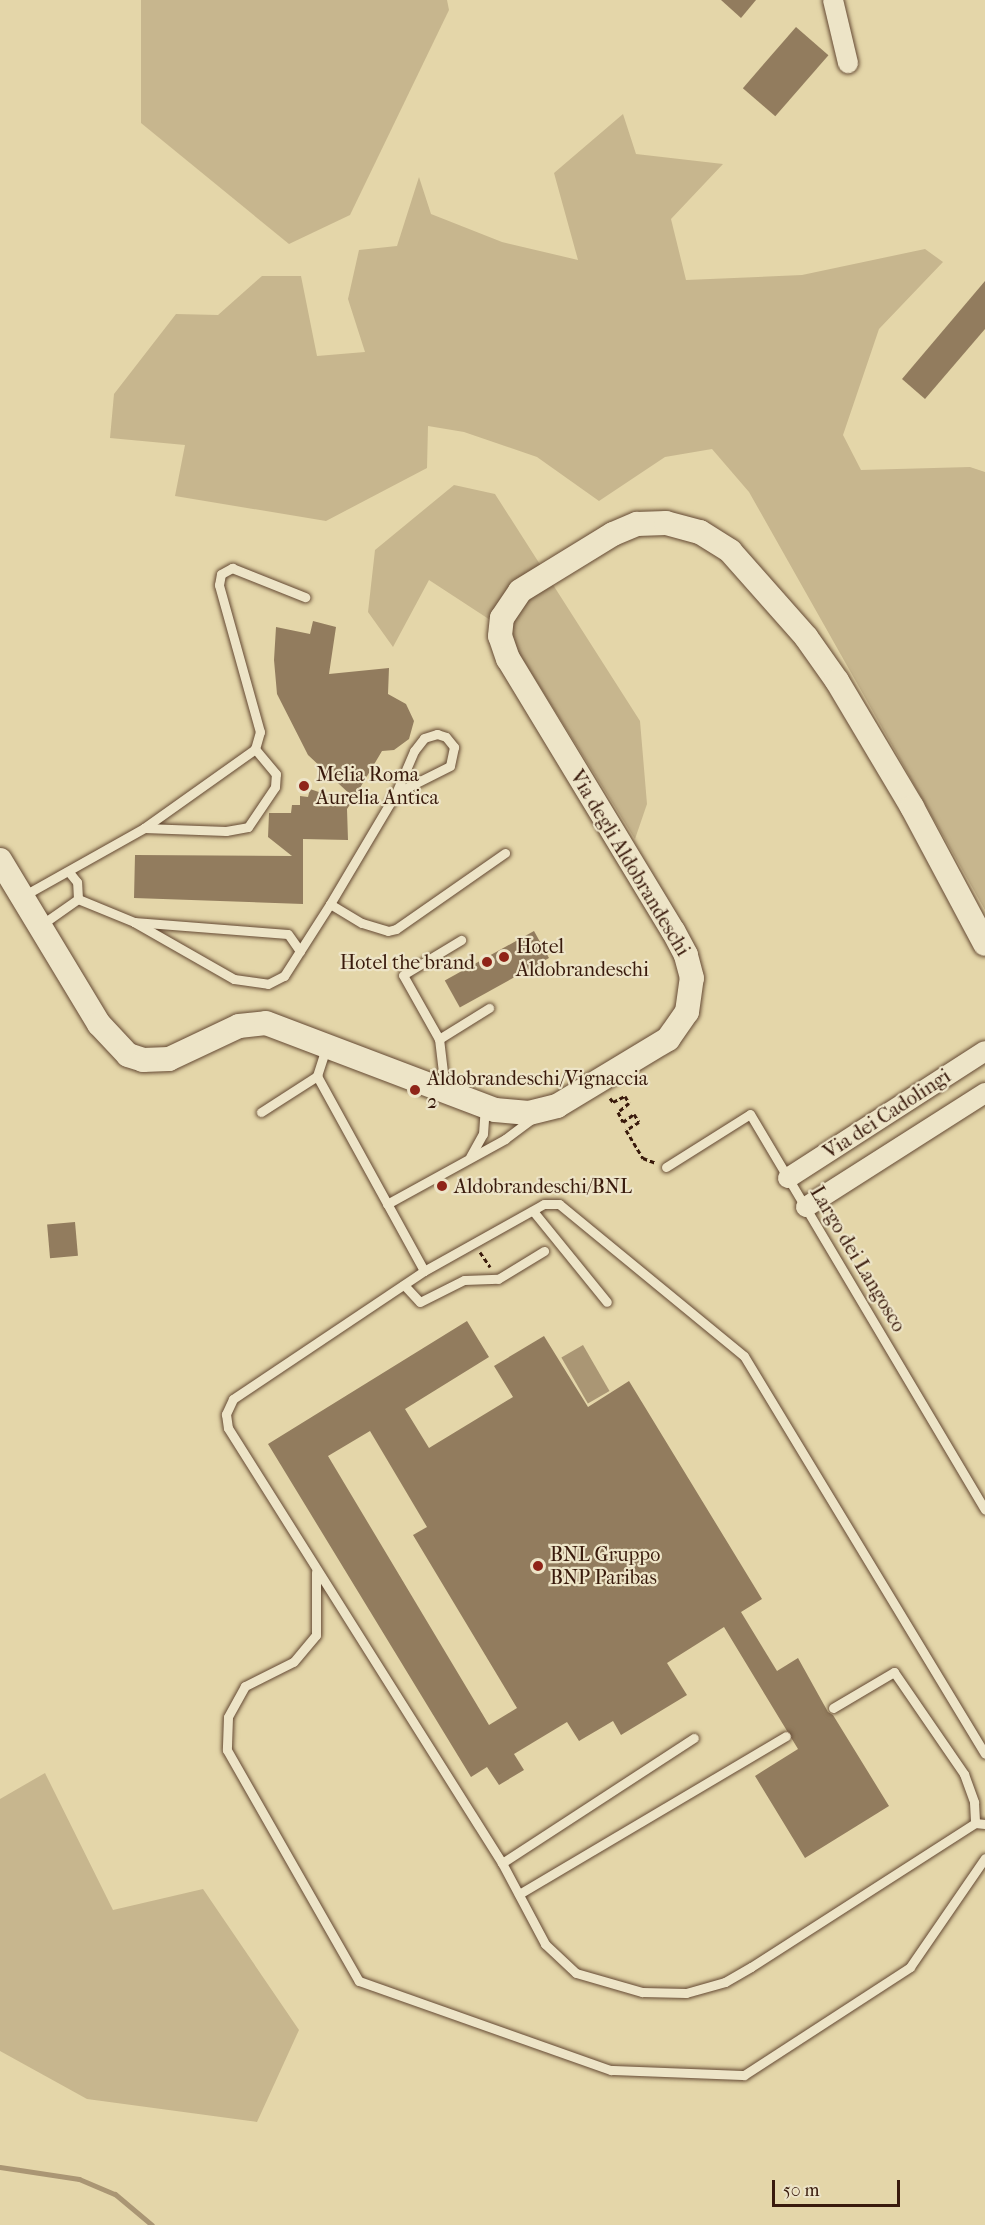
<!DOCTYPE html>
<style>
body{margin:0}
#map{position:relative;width:985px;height:2225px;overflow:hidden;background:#e4d6a9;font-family:"IM FELL French Canon",serif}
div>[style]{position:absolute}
.green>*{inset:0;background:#c7b68e}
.water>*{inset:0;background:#aa9674;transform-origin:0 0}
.stream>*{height:5px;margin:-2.5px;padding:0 2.5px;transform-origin:2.5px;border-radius:2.5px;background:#aa9674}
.building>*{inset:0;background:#927c5e;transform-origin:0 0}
.path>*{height:3px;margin-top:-1.5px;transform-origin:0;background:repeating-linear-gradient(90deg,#391a0c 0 4.5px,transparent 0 7.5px)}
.roads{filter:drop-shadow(0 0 2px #644933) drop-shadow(0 0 2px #644933)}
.service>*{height:9px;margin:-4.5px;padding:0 4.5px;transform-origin:4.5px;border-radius:4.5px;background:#ede4c7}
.minor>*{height:20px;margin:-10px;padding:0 10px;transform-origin:10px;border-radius:10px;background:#ede4c7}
.tertiary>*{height:24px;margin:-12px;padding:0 12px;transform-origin:12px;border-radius:12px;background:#ede4c7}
.dots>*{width:16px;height:16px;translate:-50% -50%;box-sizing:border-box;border:3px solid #ede4c7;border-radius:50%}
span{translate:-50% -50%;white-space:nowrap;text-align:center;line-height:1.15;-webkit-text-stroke:4.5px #ede4c7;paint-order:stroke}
.poi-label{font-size:20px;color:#391a0c}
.left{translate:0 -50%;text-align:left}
.right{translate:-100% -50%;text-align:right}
.street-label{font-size:20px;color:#391a0c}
.scale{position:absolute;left:772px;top:2180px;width:128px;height:27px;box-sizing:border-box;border:3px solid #391a0c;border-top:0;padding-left:8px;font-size:18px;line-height:21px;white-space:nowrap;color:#391a0c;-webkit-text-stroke:4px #ede4c7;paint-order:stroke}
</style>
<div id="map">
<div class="green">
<i style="clip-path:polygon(141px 0,447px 0,449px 10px,350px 215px,289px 244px,141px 123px)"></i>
<i style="clip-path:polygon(623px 114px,636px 154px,723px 164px,671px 219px,686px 280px,802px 275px,925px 249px,943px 262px,879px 329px,843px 435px,861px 470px,970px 467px,985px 472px,985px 910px,749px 492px,712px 449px,665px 457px,599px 501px,537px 457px,464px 432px,428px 426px,427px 468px,326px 521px,175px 496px,185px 445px,110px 438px,114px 394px,176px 314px,218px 315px,262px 276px,301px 276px,317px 356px,365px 352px,348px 299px,359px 250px,397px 246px,419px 177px,431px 214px,502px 242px,578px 260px,554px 173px)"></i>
<i style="clip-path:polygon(454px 485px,495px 494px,640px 721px,647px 804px,635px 839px,504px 629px,429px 580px,393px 647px,368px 612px,375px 550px)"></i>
<i style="clip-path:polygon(45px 1773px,113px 1910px,203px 1889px,299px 2030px,257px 2122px,87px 2099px,0 2051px,0 1799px)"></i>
</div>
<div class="water">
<i style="left:583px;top:1345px;width:53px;height:25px;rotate:60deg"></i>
</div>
<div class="stream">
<i style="left:0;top:2167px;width:80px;rotate:8.6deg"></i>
<i style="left:79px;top:2179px;width:39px;rotate:23deg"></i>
<i style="left:115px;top:2194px;width:48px;rotate:40deg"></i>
</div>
<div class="building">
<i style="clip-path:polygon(721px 0,756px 0,741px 18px)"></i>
<i style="left:796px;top:27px;width:43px;height:81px;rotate:41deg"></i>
<i style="clip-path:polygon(985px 281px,985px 329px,925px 399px,902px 379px)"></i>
<i style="clip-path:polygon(313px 621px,336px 627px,329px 674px,389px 668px,388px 694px,406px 704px,414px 721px,409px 739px,394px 750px,382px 751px,354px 798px,308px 755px,277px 694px,274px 660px,276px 627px,310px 634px)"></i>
<i style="clip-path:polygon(310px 789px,351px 803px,347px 809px,348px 840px,303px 839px,303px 904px,134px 898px,135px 855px,292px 856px,268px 837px,269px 813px,291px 813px,292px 805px,300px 805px,300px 796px,308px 797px)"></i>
<i style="left:534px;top:931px;width:31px;height:102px;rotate:61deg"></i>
<i style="left:75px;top:1222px;width:34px;height:28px;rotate:85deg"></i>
<i style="clip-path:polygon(evenodd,467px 1321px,489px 1357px,405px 1409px,429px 1448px,513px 1397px,494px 1366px,544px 1336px,588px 1407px,629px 1381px,762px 1599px,741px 1612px,777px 1671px,798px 1658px,828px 1712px,833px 1715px,889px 1806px,805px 1858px,755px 1776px,798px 1749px,724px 1627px,667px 1663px,687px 1695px,621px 1735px,613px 1721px,579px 1741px,567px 1722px,514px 1754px,524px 1770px,499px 1785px,487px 1767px,471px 1777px,268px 1444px,467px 1321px,370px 1431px,427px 1527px,413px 1535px,517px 1708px,489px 1725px,328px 1456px,370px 1431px)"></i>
</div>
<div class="path">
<i style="left:610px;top:1098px;width:5px;rotate:53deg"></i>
<i style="left:613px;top:1102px;width:13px;rotate:-27deg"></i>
<i style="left:625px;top:1096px;width:8px;rotate:60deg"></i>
<i style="left:629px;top:1103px;width:14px;rotate:141deg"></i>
<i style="left:618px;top:1112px;width:11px;rotate:63deg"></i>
<i style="left:623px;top:1122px;width:14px;rotate:-36deg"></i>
<i style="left:634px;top:1114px;width:9px;rotate:58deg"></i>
<i style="left:639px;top:1122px;width:15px;rotate:148deg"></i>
<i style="left:626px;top:1130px;width:33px;rotate:59deg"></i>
<i style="left:643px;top:1158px;width:14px;rotate:21deg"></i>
<i style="left:480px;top:1252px;width:18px;rotate:56deg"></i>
</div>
<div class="roads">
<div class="service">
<i style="left:144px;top:828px;width:82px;rotate:2.1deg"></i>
<i style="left:226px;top:831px;width:22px;rotate:-10deg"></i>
<i style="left:248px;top:827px;width:48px;rotate:-56deg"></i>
<i style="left:275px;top:787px;width:13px;rotate:-86deg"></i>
<i style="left:276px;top:774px;width:33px;rotate:-130deg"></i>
<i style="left:23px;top:896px;width:139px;rotate:-29.3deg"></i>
<i style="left:144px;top:828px;width:136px;rotate:-35.4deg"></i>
<i style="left:255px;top:749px;width:18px;rotate:-74deg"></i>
<i style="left:260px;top:732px;width:153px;rotate:-105.6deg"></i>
<i style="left:219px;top:585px;width:11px;rotate:-80deg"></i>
<i style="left:221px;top:574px;width:13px;rotate:-29deg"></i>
<i style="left:232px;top:568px;width:79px;rotate:21.7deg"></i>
<i style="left:78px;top:899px;width:61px;rotate:22.3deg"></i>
<i style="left:134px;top:922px;width:154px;rotate:4.5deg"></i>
<i style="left:288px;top:934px;width:21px;rotate:55deg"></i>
<i style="left:330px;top:904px;width:37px;rotate:31deg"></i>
<i style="left:362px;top:923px;width:27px;rotate:17deg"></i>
<i style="left:388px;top:931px;width:8px;rotate:-14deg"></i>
<i style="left:396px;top:929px;width:133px;rotate:-34.9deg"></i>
<i style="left:134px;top:922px;width:115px;rotate:29.7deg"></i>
<i style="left:234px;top:979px;width:34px;rotate:8deg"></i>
<i style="left:268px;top:984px;width:18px;rotate:-27deg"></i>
<i style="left:284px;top:976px;width:85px;rotate:-57.4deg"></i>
<i style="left:330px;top:904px;width:129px;rotate:-59.3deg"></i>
<i style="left:396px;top:793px;width:46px;rotate:-66.8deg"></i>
<i style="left:414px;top:751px;width:16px;rotate:-52deg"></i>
<i style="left:424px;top:738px;width:14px;rotate:-17deg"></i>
<i style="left:437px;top:734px;width:9px;rotate:18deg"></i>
<i style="left:446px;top:737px;width:13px;rotate:51deg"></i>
<i style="left:454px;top:747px;width:19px;rotate:102deg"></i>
<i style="left:450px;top:766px;width:60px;rotate:153.4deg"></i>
<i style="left:41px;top:925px;width:45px;rotate:-35.1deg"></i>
<i style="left:78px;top:899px;width:17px;rotate:-93deg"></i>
<i style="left:77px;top:882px;width:13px;rotate:-129deg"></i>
<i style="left:439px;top:1039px;width:59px;rotate:-31.8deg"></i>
<i style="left:326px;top:1048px;width:29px;rotate:108deg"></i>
<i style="left:317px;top:1076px;width:222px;rotate:61.2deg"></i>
<i style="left:424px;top:1271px;width:230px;rotate:146.2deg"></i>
<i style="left:233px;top:1399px;width:17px;rotate:115deg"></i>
<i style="left:226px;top:1414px;width:14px;rotate:82deg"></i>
<i style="left:228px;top:1428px;width:514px;rotate:57.79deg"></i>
<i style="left:502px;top:1863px;width:229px;rotate:-33.1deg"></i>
<i style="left:445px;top:1089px;width:50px;rotate:-96.8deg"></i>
<i style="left:439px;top:1039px;width:73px;rotate:-119.4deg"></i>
<i style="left:403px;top:975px;width:68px;rotate:-31.1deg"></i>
<i style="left:261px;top:1112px;width:67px;rotate:-32.7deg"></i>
<i style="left:470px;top:1157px;width:26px;rotate:-61deg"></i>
<i style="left:483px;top:1134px;width:28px;rotate:-86deg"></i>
<i style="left:666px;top:1167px;width:99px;rotate:-32.2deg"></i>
<i style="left:750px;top:1114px;width:460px;rotate:59.3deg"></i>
<i style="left:387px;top:1204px;width:135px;rotate:-28.8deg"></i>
<i style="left:505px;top:1139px;width:34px;rotate:-37deg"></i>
<i style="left:533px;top:1211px;width:117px;rotate:50.9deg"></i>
<i style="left:424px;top:1271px;width:137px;rotate:-29.2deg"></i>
<i style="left:544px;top:1204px;width:15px"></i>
<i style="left:559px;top:1204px;width:239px;rotate:39.4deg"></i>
<i style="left:744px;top:1356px;width:465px;rotate:58.8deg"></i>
<i style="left:404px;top:1285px;width:23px;rotate:47deg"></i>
<i style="left:420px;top:1302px;width:49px;rotate:-26.6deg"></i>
<i style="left:464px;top:1280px;width:34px;rotate:-2deg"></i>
<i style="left:498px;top:1279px;width:54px;rotate:-31.3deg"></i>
<i style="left:316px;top:1572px;width:63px;rotate:90deg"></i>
<i style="left:316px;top:1635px;width:35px;rotate:130deg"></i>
<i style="left:293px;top:1662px;width:54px;rotate:153.4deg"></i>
<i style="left:245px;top:1686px;width:35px;rotate:119deg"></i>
<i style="left:228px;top:1717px;width:33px;rotate:92deg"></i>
<i style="left:227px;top:1750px;width:266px;rotate:60.3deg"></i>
<i style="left:359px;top:1981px;width:267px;rotate:19.5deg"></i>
<i style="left:611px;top:2070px;width:133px;rotate:2.2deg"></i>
<i style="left:744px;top:2075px;width:198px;rotate:-33deg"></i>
<i style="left:910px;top:1967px;width:132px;rotate:-55.5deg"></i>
<i style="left:833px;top:1708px;width:71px;rotate:-30.5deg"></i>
<i style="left:894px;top:1672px;width:124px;rotate:55.5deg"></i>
<i style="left:964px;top:1774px;width:30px;rotate:70deg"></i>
<i style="left:974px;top:1802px;width:21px;rotate:87deg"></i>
<i style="left:502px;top:1863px;width:92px;rotate:62deg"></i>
<i style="left:545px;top:1944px;width:42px;rotate:43.1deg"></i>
<i style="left:576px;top:1973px;width:69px;rotate:16.1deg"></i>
<i style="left:642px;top:1992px;width:44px;rotate:1.3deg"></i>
<i style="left:686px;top:1993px;width:41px;rotate:-15.8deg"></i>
<i style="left:725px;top:1982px;width:30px;rotate:-30deg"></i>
<i style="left:751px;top:1967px;width:266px;rotate:-32.7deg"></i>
<i style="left:975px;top:1823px;width:10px;rotate:6deg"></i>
<i style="left:519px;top:1894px;width:310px;rotate:-30.6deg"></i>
</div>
<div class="minor">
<i style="left:833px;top:0;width:65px;rotate:76.6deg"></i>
<i style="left:788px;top:1178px;width:234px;rotate:-32.8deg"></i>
<i style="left:806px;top:1207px;width:212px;rotate:-32.5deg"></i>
</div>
<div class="tertiary">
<i style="left:0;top:860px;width:192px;rotate:58.9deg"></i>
<i style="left:99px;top:1024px;width:42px;rotate:46.9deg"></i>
<i style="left:128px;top:1055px;width:16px;rotate:18deg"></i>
<i style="left:143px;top:1060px;width:26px;rotate:-2deg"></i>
<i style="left:169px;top:1059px;width:77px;rotate:-25.2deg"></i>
<i style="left:239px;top:1026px;width:27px;rotate:-6deg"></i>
<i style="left:266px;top:1023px;width:245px;rotate:20.8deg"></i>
<i style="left:495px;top:1110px;width:34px;rotate:5deg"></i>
<i style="left:529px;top:1113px;width:29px;rotate:-14deg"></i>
<i style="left:557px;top:1106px;width:130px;rotate:-31.1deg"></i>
<i style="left:668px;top:1039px;width:33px;rotate:-55deg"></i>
<i style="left:687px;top:1012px;width:34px;rotate:-82deg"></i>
<i style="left:692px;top:978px;width:24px;rotate:-105deg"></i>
<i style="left:686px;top:955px;width:27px;rotate:-118deg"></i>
<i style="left:673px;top:931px;width:318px;rotate:-121.2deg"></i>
<i style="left:508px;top:659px;width:24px;rotate:-109deg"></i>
<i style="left:500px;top:636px;width:18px;rotate:-84deg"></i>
<i style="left:502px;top:618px;width:32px;rotate:-56deg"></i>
<i style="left:520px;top:591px;width:109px;rotate:-31.5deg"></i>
<i style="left:613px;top:534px;width:26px;rotate:-23deg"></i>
<i style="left:637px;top:524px;width:29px;rotate:-2deg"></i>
<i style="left:666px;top:523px;width:35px;rotate:15deg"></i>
<i style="left:700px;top:532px;width:36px;rotate:32deg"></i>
<i style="left:730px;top:551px;width:115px;rotate:48.5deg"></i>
<i style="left:806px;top:637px;width:54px;rotate:54.8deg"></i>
<i style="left:837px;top:681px;width:147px;rotate:59.2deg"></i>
<i style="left:912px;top:807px;width:155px;rotate:61.9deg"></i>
</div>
</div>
<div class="dots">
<i style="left:304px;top:786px;background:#8f2418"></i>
<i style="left:504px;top:957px;background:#8f2418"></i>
<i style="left:487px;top:962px;background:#8f2418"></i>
<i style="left:415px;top:1090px;background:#8f2418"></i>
<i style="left:442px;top:1186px;background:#8f2418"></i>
<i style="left:538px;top:1566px;background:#8f2418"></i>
</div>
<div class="poi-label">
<span class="left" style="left:316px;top:786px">Melia Roma<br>Aurelia Antica</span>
<span class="left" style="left:516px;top:958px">Hotel<br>Aldobrandeschi</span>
<span class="right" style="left:475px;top:962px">Hotel the brand</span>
<span class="left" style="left:427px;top:1090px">Aldobrandeschi/Vignaccia<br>2</span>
<span class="left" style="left:454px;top:1186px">Aldobrandeschi/BNL</span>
<span class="left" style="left:550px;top:1566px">BNL Gruppo<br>BNP Paribas</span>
</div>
<div class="street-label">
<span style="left:630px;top:863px;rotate:59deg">Via degli Aldobrandeschi</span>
<span style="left:887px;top:1114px;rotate:-33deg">Via dei Cadolingi</span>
<span style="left:858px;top:1259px;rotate:59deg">Largo dei Langosco</span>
</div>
<div class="scale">50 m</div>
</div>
